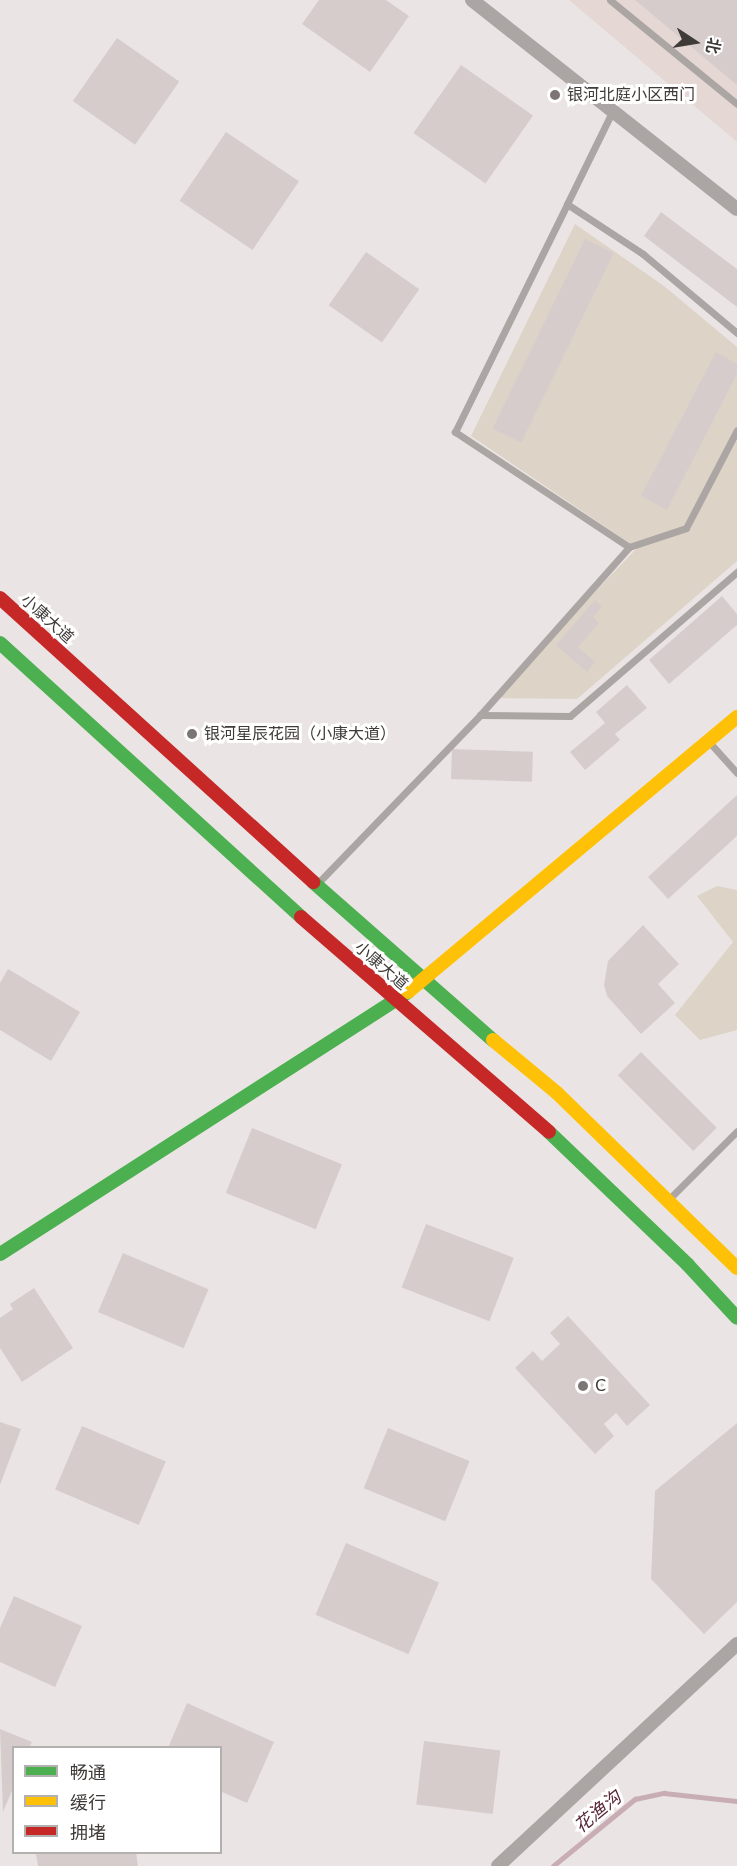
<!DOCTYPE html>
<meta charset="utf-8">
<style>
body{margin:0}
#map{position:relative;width:737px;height:1866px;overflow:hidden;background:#eae5e4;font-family:"DejaVu Sans","Noto Sans SC",sans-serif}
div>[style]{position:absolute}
.built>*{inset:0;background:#e4d7d4}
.green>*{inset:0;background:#ddd3c7}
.stream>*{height:4.5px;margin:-2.25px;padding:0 2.25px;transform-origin:2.25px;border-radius:2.25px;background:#c9adb4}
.building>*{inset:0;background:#d7cccc;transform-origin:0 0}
.lane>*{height:7px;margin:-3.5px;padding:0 3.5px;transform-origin:3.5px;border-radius:3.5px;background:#aba6a3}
.street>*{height:14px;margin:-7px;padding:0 7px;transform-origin:7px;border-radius:7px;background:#aba6a3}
.fast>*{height:14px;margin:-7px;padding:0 7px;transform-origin:7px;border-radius:7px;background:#4caf50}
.slow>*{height:14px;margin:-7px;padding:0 7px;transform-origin:7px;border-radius:7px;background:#ffc107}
.jam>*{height:14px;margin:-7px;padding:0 7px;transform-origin:7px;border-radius:7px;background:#c62828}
.dots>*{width:16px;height:16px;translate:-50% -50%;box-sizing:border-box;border:3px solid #fff;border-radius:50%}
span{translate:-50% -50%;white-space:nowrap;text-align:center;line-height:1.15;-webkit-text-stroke:6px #fff;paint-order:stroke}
.poi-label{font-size:16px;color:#3f3b39}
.left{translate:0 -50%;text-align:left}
.street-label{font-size:16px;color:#3f3b39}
.water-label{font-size:18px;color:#582638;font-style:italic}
.legend{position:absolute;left:12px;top:1746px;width:210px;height:108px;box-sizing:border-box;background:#fff;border:2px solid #b2b1b0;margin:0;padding:8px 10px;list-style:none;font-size:18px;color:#3f3b39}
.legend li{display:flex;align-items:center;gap:12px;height:30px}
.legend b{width:30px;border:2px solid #b2b1b0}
.north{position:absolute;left:665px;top:12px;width:60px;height:60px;-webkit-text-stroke:4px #fff;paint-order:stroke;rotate:102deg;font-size:16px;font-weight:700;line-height:24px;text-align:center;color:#3f3b39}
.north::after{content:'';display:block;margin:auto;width:21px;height:27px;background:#3f3b39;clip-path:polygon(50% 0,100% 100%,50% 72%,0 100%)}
</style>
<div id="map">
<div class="built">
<i style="clip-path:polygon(569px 0,737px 0,737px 142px)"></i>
</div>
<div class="green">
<i style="clip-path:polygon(575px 224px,664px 286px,737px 347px,737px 561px,577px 699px,494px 698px,637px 548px,471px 436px)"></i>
<i style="clip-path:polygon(717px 886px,737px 890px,737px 1030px,700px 1040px,675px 1015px,733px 942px,697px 896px)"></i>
</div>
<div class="stream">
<i style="left:553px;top:1866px;width:106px;rotate:-39.3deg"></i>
<i style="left:635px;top:1799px;width:30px;rotate:-12deg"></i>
<i style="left:664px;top:1793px;width:73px;rotate:6.3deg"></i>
</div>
<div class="building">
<i style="clip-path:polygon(319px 0,386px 0,409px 16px,370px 72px,302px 24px)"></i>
<i style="clip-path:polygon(635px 0,737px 0,737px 85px)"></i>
<i style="left:117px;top:38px;width:76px;height:77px;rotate:35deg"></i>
<i style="left:461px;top:65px;width:88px;height:83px;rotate:35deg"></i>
<i style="left:226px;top:132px;width:88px;height:83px;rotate:34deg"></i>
<i style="clip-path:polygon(661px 212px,737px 269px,737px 307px,644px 236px)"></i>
<i style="left:585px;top:239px;width:32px;height:211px;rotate:26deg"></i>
<i style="left:366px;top:252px;width:65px;height:65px;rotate:35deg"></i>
<i style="clip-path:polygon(716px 352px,737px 364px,737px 374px,667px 510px,641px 496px)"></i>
<i style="clip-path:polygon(722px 596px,737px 614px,737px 625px,669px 684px,649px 660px)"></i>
<i style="clip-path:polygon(595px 600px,602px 607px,593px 617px,599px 623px,578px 647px,595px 662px,587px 672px,556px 645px)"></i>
<i style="clip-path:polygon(627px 685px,647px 708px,615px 734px,620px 740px,585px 770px,570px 752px,605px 723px,596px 712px)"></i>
<i style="left:452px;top:749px;width:81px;height:30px;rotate:2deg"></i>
<i style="clip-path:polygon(737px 795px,737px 836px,668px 899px,648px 877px)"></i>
<i style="clip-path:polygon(643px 925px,679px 964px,658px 984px,675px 1003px,641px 1034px,607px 996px,604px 985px,608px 961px)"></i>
<i style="clip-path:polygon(8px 969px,80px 1012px,51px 1061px,0 1030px,0 983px)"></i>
<i style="left:641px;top:1052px;width:107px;height:33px;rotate:45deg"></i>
<i style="left:252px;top:1128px;width:97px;height:70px;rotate:22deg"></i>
<i style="left:426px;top:1224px;width:94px;height:68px;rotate:21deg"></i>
<i style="left:123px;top:1253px;width:93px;height:64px;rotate:23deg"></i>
<i style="clip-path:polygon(34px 1288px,73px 1348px,22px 1382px,0 1348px,0 1318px,13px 1309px,10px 1304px)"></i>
<i style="clip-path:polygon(568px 1316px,650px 1405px,627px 1426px,616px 1413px,604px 1424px,614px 1436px,595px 1454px,515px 1368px,533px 1351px,542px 1361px,560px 1344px,550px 1333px)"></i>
<i style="clip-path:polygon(0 1422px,21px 1429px,0 1485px)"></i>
<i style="clip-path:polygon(737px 1423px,737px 1602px,704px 1634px,651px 1579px,655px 1491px)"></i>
<i style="left:82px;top:1426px;width:91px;height:69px;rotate:23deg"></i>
<i style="left:388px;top:1428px;width:88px;height:65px;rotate:22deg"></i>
<i style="left:346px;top:1543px;width:101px;height:78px;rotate:23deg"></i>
<i style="clip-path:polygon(14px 1596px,82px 1626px,55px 1687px,0 1662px,0 1628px)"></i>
<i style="clip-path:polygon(187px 1703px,274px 1742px,247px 1803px,220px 1791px,220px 1748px,168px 1748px)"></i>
<i style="clip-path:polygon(0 1729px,32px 1742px,29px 1748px,14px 1748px,14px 1786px,3px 1812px)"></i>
<i style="left:424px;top:1741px;width:77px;height:64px;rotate:7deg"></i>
<i style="clip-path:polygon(43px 1852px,136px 1852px,138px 1866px,38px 1866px,36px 1854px)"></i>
</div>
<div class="lane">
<i style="left:610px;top:0;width:164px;rotate:39.3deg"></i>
<i style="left:567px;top:204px;width:102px;rotate:-63.9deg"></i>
<i style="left:629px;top:547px;width:209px;rotate:-146.5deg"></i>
<i style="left:455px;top:432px;width:254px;rotate:-63.8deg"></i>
<i style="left:567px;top:204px;width:91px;rotate:33.3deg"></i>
<i style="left:643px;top:254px;width:123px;rotate:40deg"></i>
<i style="left:480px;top:715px;width:90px;rotate:0.6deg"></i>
<i style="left:570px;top:716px;width:221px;rotate:-40.8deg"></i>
<i style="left:710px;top:743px;width:40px;rotate:48deg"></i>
<i style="left:317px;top:884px;width:235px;rotate:-46deg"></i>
<i style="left:480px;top:715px;width:225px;rotate:-48.4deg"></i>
<i style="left:629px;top:547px;width:60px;rotate:-18.4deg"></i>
<i style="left:686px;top:528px;width:110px;rotate:-62.5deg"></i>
<i style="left:669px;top:1199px;width:96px;rotate:-45deg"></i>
</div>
<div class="street">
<i style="left:472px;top:0;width:337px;rotate:38.3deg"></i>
<i style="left:498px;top:1866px;width:326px;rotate:-42.9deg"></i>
</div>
<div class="fast">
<i style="left:0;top:643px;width:407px;rotate:42.3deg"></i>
<i style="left:313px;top:882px;width:240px;rotate:41.3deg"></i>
<i style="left:549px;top:1132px;width:192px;rotate:43.7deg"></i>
<i style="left:688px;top:1265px;width:72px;rotate:47.2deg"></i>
<i style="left:0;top:1254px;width:485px;rotate:-32.7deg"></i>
</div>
<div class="slow">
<i style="left:408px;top:992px;width:429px;rotate:-39.9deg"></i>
<i style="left:493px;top:1040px;width:83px;rotate:39.6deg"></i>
<i style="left:557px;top:1093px;width:251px;rotate:44.2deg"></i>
</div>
<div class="jam">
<i style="left:0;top:598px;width:423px;rotate:42.2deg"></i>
<i style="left:301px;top:917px;width:328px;rotate:40.9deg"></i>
</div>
<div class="dots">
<i style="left:555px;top:95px;background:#7b7675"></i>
<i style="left:192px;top:734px;background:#7b7675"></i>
<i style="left:583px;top:1386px;background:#7b7675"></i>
</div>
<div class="poi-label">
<span class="left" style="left:567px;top:95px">银河北庭小区西门</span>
<span class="left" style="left:204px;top:734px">银河星辰花园（小康大道）</span>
<span class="left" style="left:595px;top:1386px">C</span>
</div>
<div class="street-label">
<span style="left:47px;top:619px;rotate:42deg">小康大道</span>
<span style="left:381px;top:966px;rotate:41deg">小康大道</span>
</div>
<div class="water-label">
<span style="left:598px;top:1812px;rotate:-39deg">花渔沟</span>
</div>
<ul class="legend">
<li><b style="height:8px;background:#4caf50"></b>畅通</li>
<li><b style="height:8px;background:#ffc107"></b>缓行</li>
<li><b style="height:8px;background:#c62828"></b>拥堵</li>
</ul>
<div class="north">北</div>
</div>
